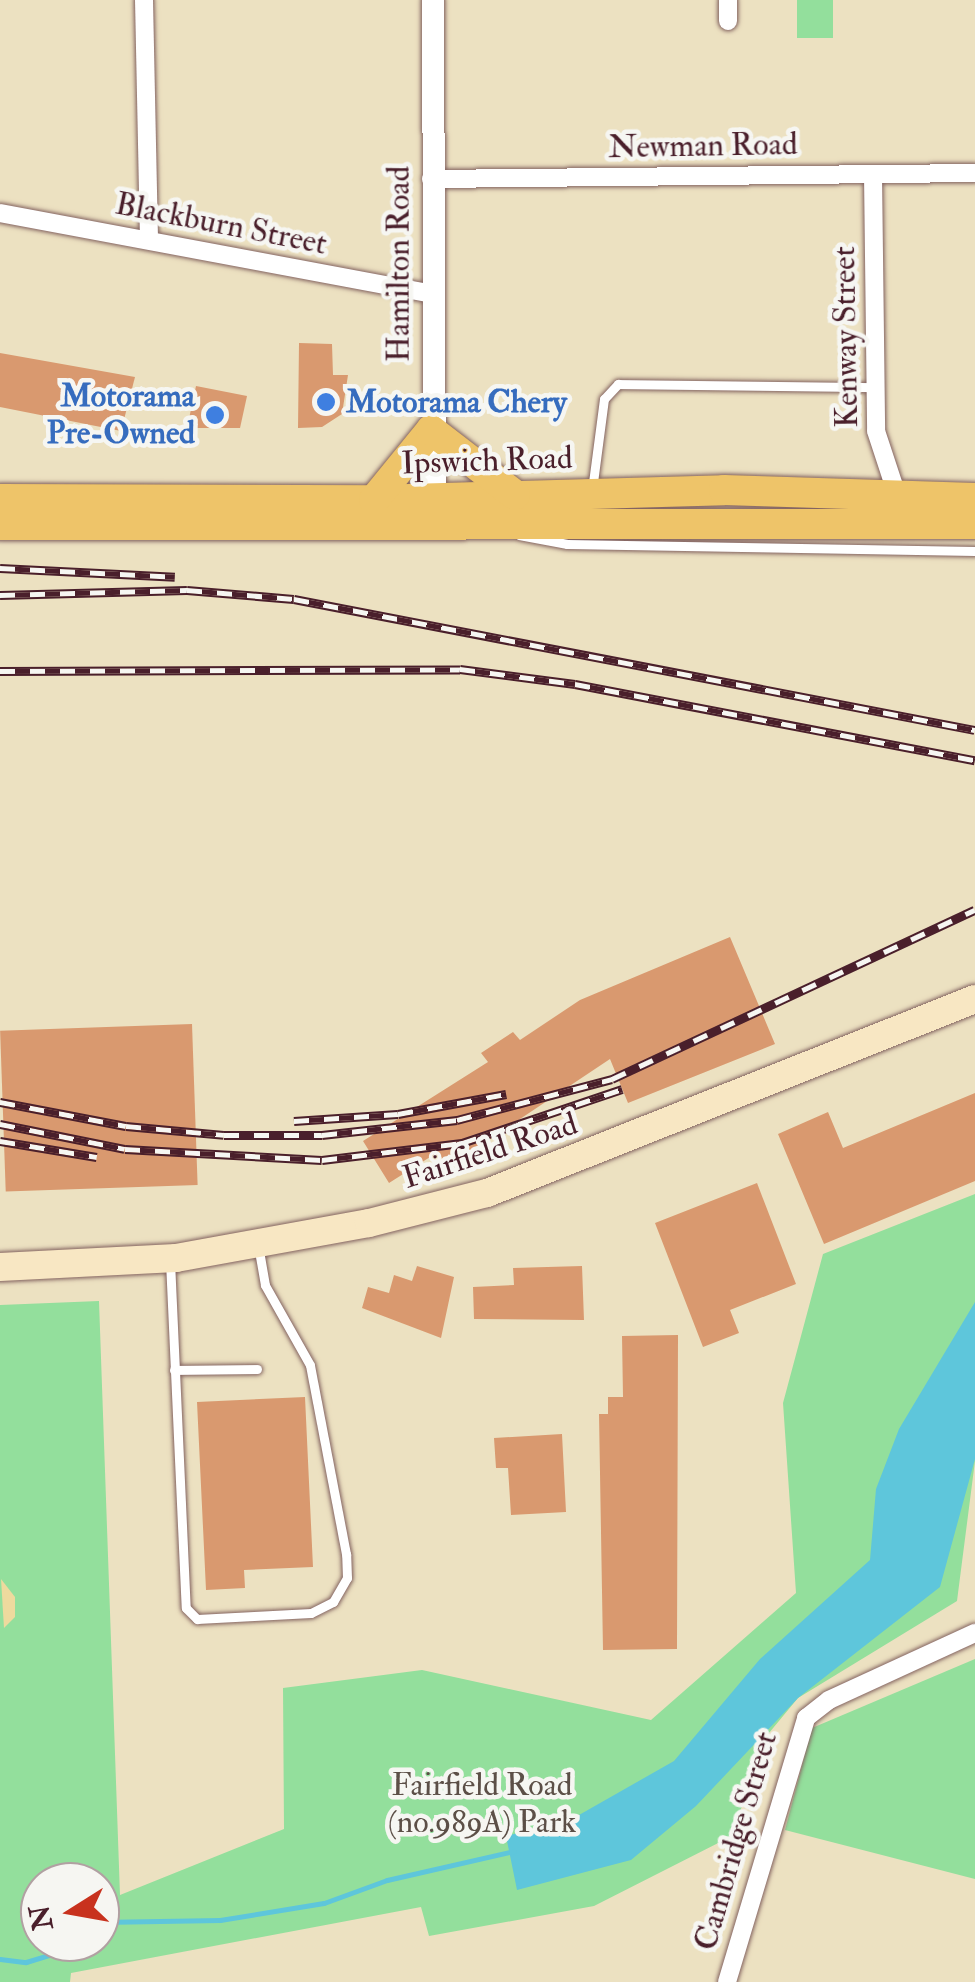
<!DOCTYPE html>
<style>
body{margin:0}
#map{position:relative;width:975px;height:1982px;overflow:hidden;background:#ece1c1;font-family:"IM FELL Double Pica",serif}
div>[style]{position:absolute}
.green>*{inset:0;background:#93df9c;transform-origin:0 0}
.sand>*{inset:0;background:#eeda9e}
.water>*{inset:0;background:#5ec6db}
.stream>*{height:5px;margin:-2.5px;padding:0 2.5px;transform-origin:2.5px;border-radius:2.5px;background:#5ec6db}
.building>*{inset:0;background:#d9996f;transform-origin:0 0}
.roads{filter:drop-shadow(0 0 2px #836360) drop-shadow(0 0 2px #836360)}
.service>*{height:9px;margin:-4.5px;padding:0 4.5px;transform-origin:4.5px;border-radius:4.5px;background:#fff}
.minor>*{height:18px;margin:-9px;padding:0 9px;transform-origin:9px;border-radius:9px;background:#fff}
.tertiary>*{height:22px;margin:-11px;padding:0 11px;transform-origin:11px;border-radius:11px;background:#fff}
.secondary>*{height:28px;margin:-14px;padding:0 14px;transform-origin:14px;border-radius:14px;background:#f8e7c3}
.trunk>*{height:30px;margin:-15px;padding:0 15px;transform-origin:15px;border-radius:15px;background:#eec469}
.rail>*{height:9px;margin-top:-4.5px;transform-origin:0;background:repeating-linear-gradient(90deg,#f6f6f2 0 15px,#4a1f2b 0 30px);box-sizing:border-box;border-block:2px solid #4a1f2b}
.dots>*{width:28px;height:28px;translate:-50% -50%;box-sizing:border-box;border:5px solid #f6f6f2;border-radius:50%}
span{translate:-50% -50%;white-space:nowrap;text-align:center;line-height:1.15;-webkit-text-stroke:9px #f6f6f2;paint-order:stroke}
.street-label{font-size:32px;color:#4a1f2b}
.shop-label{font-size:32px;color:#366cbe;font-weight:700}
.right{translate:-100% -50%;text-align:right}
.left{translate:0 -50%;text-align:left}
.park-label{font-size:32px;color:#5c4f47}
.north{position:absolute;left:20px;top:1862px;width:100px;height:100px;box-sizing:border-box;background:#f6f6f2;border:2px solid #b1a0a2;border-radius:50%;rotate:259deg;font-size:28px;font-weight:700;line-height:40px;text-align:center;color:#4a1f2b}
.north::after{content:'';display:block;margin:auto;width:35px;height:45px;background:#c8321e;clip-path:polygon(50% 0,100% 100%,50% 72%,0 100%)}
</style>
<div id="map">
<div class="green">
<i style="left:797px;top:0;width:36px;height:38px"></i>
<i style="clip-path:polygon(evenodd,975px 1194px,975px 1461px,957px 1601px,798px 1698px,764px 1739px,732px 1836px,594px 1906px,429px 1936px,421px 1907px,71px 1973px,70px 1982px,0 1982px,0 1305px,99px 1301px,120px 1895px,284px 1829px,283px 1688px,422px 1670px,651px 1720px,796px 1593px,783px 1403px,823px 1254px,975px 1194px,40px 1882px,100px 1882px,100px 1942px,40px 1942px,40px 1882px)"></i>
<i style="clip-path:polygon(975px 1659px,975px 1879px,785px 1830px,812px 1728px)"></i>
</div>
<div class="sand">
<i style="clip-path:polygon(1px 1579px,15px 1597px,15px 1617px,4px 1628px)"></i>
</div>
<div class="water">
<i style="clip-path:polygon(975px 1302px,975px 1459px,940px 1587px,798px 1698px,696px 1806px,631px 1860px,517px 1890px,506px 1836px,572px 1819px,674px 1761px,760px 1659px,870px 1560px,876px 1489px,899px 1429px)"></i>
</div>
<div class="stream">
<i style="left:100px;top:1922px;width:120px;rotate:-1deg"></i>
<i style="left:220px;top:1920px;width:105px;rotate:-9.3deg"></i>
<i style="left:324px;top:1903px;width:67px;rotate:-20.1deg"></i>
<i style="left:387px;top:1880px;width:130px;rotate:-12.9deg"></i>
<i style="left:0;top:1959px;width:26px;rotate:7deg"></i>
<i style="left:26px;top:1962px;width:27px;rotate:-17deg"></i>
<i style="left:52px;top:1954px;width:15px;rotate:-53deg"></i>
</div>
<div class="building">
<i style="clip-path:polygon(299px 343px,332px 344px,333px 375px,348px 375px,342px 414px,322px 427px,298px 428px)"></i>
<i style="clip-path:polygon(0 353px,135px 377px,121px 431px,0 407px)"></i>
<i style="clip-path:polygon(196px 386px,247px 396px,240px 428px,187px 428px)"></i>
<i style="clip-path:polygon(730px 937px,775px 1044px,628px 1103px,610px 1059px,448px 1167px,438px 1152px,389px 1183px,363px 1141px,488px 1062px,481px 1053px,513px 1032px,520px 1040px,580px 1000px)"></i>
<i style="left:192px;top:1024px;width:161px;height:192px;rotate:88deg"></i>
<i style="clip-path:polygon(975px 1093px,975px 1181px,824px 1244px,778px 1134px,828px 1112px,843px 1148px)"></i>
<i style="clip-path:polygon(757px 1183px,796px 1284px,730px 1310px,739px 1333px,703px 1347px,655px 1223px)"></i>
<i style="clip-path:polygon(417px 1266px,454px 1277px,441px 1338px,362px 1308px,368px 1287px,389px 1293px,394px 1275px,412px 1281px)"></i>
<i style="clip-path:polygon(582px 1266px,584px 1320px,474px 1319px,473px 1287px,514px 1285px,513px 1268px)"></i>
<i style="clip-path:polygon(678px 1335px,677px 1649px,603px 1650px,599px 1414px,608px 1414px,608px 1397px,623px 1397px,622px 1336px)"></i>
<i style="clip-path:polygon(305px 1397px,313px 1567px,244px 1570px,245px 1588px,206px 1590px,197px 1402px)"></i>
<i style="clip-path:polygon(562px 1434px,566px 1512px,511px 1515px,508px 1468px,496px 1468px,494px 1438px)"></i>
</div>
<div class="roads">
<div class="service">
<i style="left:592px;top:490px;width:92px;rotate:-82.5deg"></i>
<i style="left:604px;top:399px;width:21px;rotate:-47deg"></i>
<i style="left:618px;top:384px;width:258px;rotate:0.7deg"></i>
<i style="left:519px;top:535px;width:49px;rotate:10.6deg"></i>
<i style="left:567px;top:544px;width:408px;rotate:1deg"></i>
<i style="left:170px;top:1261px;width:347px;rotate:87.4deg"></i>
<i style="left:186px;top:1608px;width:16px;rotate:45deg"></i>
<i style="left:197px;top:1619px;width:114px;rotate:-3deg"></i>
<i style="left:311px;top:1613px;width:25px;rotate:-27deg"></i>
<i style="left:333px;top:1602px;width:28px;rotate:-60deg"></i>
<i style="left:347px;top:1578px;width:24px;rotate:-92deg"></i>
<i style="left:346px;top:1554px;width:192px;rotate:-100.8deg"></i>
<i style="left:310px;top:1365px;width:92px;rotate:-119.4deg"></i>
<i style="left:265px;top:1285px;width:41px;rotate:-99.9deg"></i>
<i style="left:174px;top:1370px;width:83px;rotate:-0.7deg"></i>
</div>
<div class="minor">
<i style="left:144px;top:0;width:240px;rotate:88.8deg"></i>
<i style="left:728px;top:0;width:21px;rotate:90deg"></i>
<i style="left:873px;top:174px;width:257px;rotate:89.3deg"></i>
<i style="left:876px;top:431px;width:67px;rotate:71.8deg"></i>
<i style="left:431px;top:179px;width:544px;rotate:-0.63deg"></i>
<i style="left:0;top:213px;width:439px;rotate:10.6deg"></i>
<i style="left:727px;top:1982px;width:276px;rotate:-73.3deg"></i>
<i style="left:806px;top:1718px;width:29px;rotate:-38deg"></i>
<i style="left:829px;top:1700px;width:161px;rotate:-24.7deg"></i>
</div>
<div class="tertiary">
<i style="left:433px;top:0;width:515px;rotate:89.78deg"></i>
</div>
<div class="secondary">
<i style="left:0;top:1267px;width:176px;rotate:-2.9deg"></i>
<i style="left:176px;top:1258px;width:196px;rotate:-10.3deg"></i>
<i style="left:369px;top:1223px;width:122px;rotate:-14.3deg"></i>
<i style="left:487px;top:1193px;width:525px;rotate:-21.68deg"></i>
</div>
<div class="trunk">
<i style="left:0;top:499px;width:374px;rotate:0.2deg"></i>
<i style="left:374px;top:500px;width:350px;rotate:-1.6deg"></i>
<i style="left:724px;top:490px;width:251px;rotate:1.8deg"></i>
<i style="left:374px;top:500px;width:90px;rotate:-50.8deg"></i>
<i style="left:431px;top:430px;width:106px;rotate:37.7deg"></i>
<i style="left:0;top:525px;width:975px;rotate:-0.06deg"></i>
</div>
</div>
<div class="rail">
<i style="left:0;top:568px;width:175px;rotate:2.9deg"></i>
<i style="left:0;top:595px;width:187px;rotate:-1.5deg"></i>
<i style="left:187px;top:590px;width:107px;rotate:4.8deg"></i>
<i style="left:294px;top:599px;width:693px;rotate:10.89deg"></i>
<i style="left:0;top:671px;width:460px;rotate:-0.2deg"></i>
<i style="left:460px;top:669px;width:116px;rotate:7.4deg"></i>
<i style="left:575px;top:684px;width:407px;rotate:10.8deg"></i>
<i style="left:0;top:1102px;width:128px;rotate:10.8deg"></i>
<i style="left:126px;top:1126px;width:98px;rotate:5.2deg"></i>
<i style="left:224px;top:1135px;width:98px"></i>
<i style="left:322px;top:1135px;width:136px;rotate:-6.3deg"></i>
<i style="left:457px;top:1120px;width:160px;rotate:-14.8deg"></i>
<i style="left:612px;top:1079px;width:400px;rotate:-25deg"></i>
<i style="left:294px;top:1121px;width:104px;rotate:-3.9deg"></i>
<i style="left:398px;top:1114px;width:110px;rotate:-10.5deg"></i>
<i style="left:0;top:1124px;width:127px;rotate:11.3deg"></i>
<i style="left:125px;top:1149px;width:197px;rotate:3.2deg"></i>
<i style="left:322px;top:1160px;width:141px;rotate:-6.9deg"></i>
<i style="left:462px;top:1143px;width:169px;rotate:-18.6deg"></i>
<i style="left:0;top:1141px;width:98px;rotate:9.4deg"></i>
</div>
<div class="dots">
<i style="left:326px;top:402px;background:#3f7fe0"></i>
<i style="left:215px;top:415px;background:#3f7fe0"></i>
</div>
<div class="street-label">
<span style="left:703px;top:146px;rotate:-1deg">Newman Road</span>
<span style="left:221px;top:224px;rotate:11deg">Blackburn Street</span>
<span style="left:399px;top:264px;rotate:-90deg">Hamilton Road</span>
<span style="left:846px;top:337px;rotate:-91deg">Kenway Street</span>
<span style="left:487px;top:461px;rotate:-2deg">Ipswich Road</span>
<span style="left:490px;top:1151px;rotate:-18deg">Fairfield Road</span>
<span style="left:736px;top:1841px;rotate:-74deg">Cambridge Street</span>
</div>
<div class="shop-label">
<span class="right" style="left:195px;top:415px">Motorama<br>Pre-Owned</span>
<span class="left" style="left:346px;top:402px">Motorama Chery</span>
</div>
<div class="park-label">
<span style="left:482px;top:1804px">Fairfield Road<br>(no.989A) Park</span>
</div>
<div class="north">N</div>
</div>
